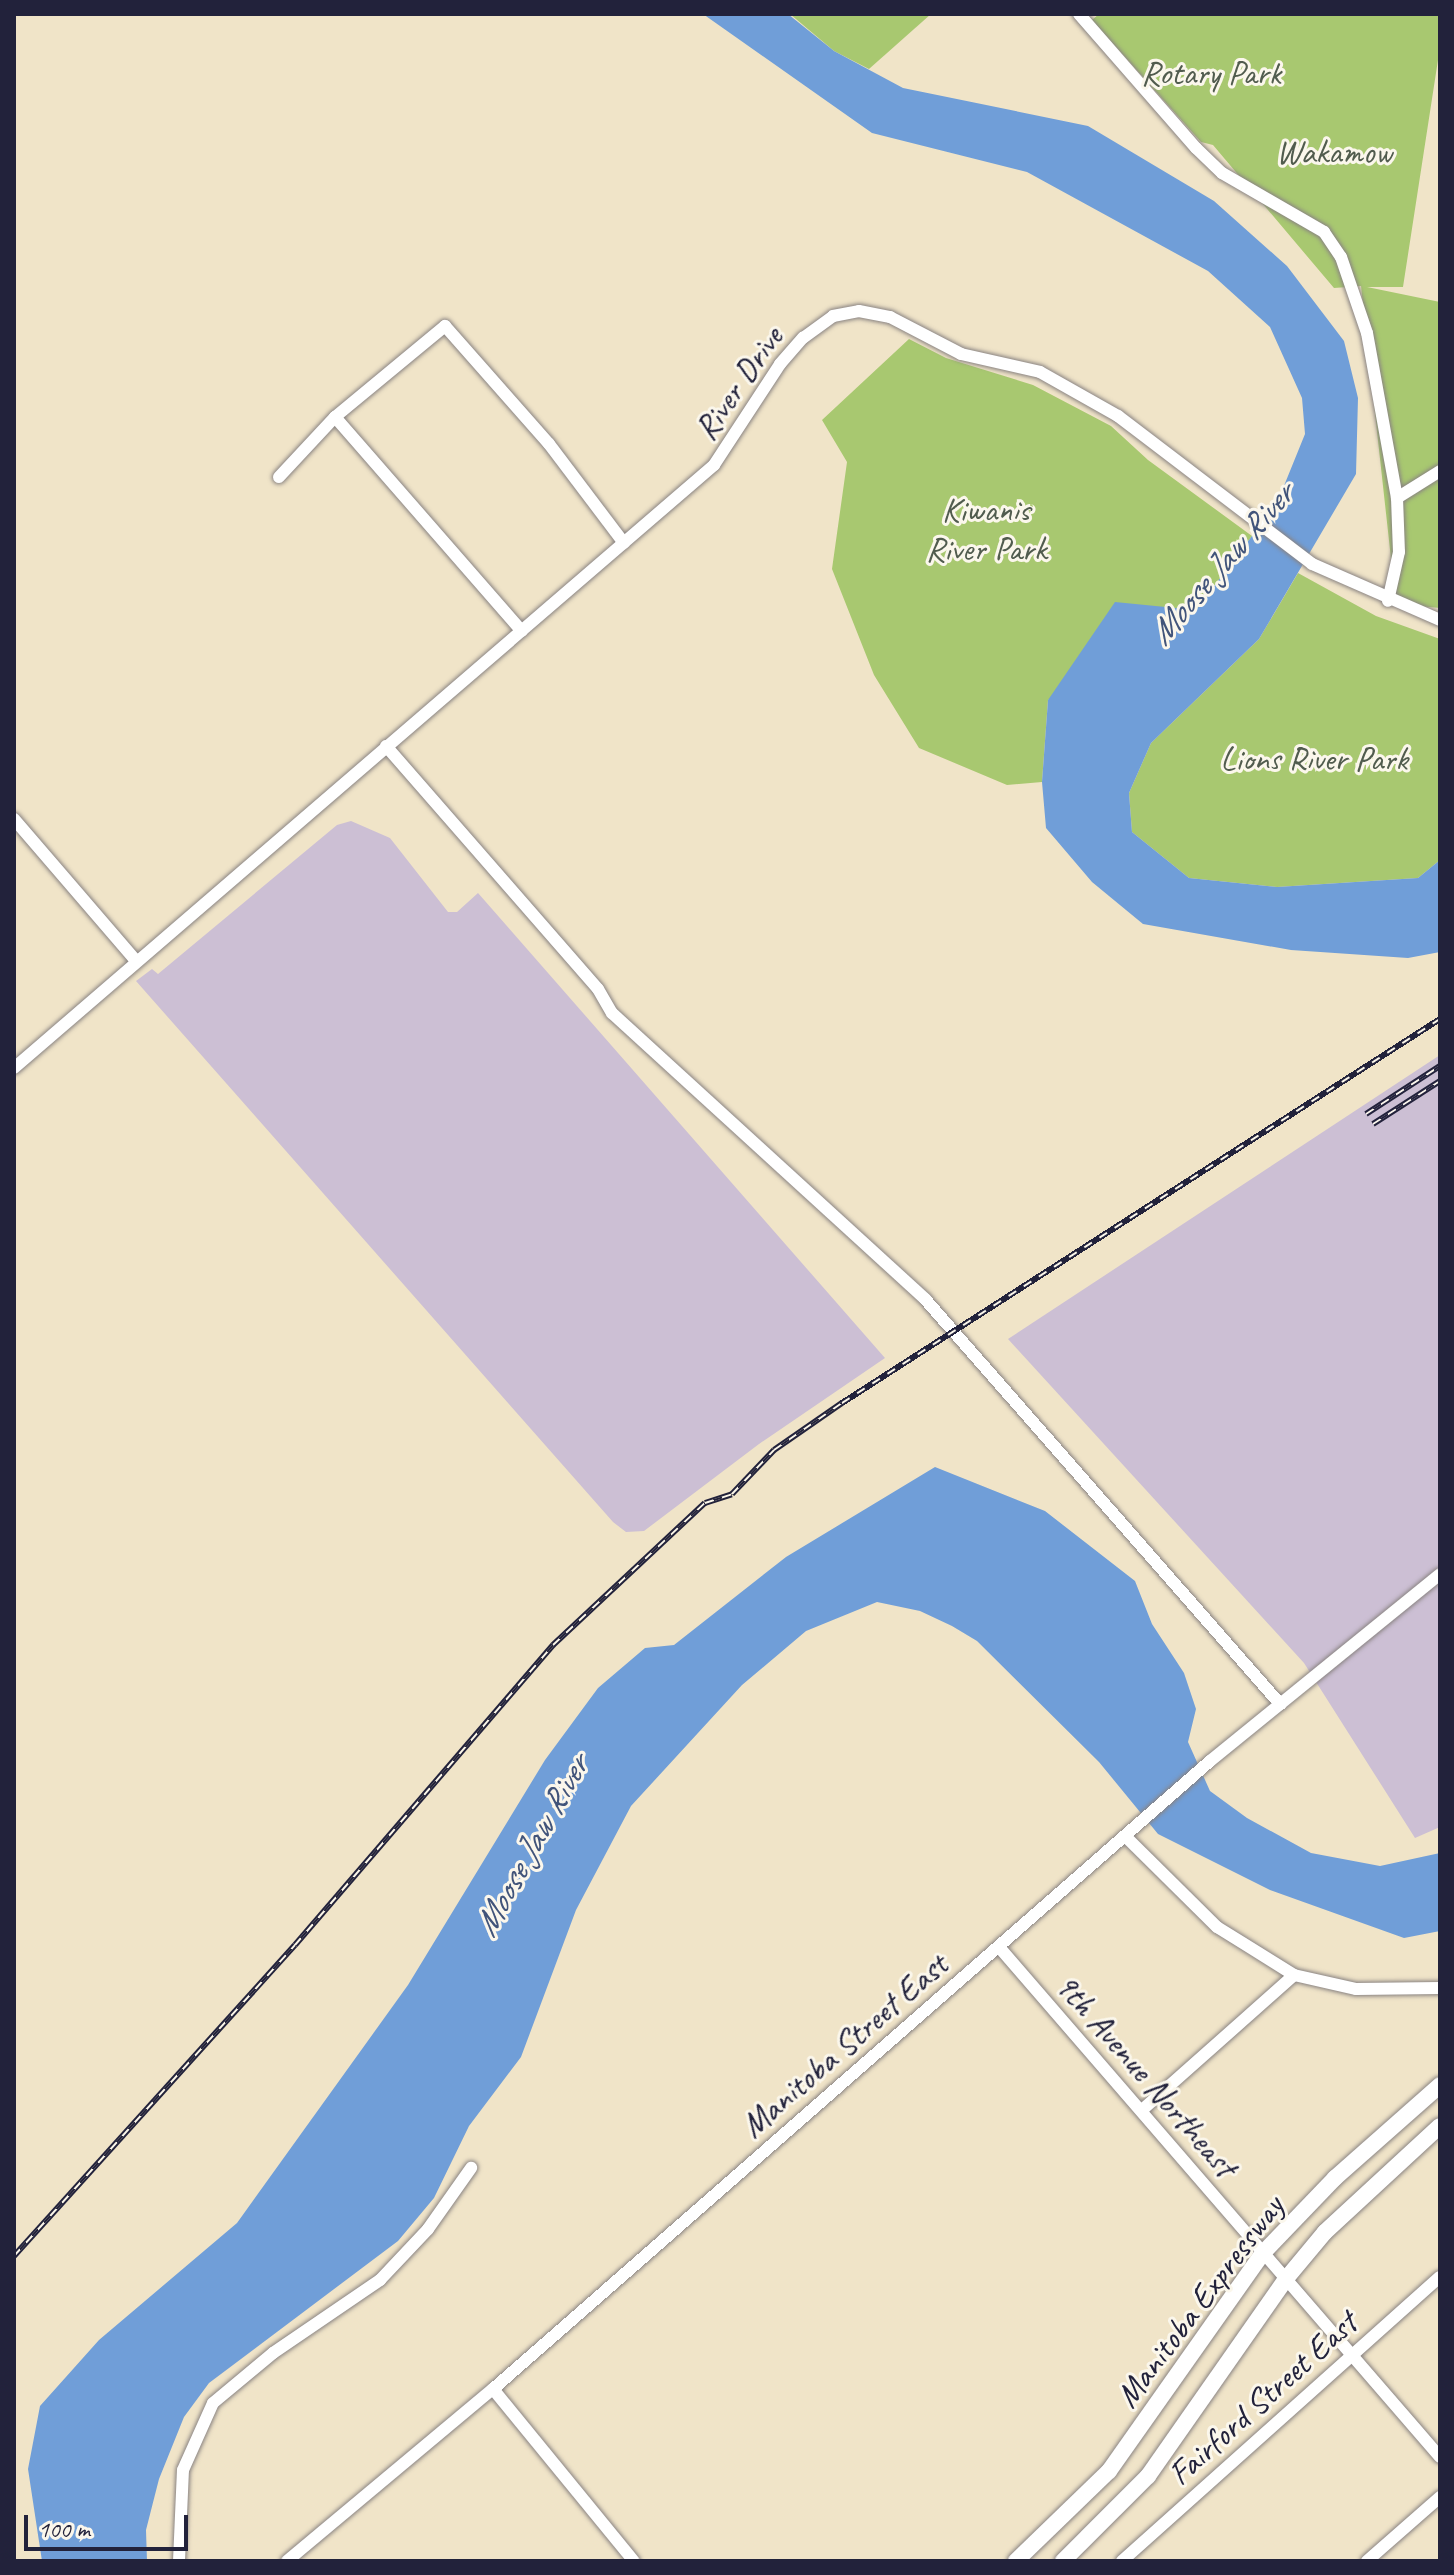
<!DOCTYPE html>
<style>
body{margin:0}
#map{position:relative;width:1454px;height:2575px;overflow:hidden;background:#f0e4c8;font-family:Caveat,sans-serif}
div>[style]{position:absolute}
.industrial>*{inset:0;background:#ccbfd4}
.green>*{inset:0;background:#a8c870}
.water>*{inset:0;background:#709ed8}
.roads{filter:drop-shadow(0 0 2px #898382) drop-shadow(0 0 2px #898382)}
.minor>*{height:12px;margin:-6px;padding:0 6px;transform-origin:6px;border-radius:6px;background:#fff}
.major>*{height:16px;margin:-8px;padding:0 8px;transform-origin:8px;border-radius:8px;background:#fff}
.rail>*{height:6px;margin-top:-3px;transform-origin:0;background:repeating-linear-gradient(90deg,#fbf7ec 0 9px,#22223b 0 18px);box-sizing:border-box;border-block:2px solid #22223b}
span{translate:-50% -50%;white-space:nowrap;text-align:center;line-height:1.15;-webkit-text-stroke:6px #fbf7ec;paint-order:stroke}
.park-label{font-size:34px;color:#515c4e}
.street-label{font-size:34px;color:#22223b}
.water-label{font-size:36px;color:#41547a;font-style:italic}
.frame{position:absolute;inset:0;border:16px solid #22223b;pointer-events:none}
.scale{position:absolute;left:24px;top:2515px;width:164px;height:36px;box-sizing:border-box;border:4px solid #22223b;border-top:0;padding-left:10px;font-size:24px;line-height:28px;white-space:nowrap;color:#22223b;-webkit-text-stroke:6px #fbf7ec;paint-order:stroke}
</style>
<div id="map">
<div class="industrial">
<i style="clip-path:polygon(351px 821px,390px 838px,448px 912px,457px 912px,478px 893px,885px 1358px,759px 1444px,644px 1531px,626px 1532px,613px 1522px,136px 981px,152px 969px,158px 974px,337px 825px)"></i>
<i style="clip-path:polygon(1440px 1055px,1440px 1827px,1415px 1838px,1304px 1663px,1008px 1339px)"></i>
</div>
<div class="green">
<i style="clip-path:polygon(790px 14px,931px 14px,869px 69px,834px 51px)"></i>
<i style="clip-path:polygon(1099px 14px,1440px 14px,1440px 47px,1403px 287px,1367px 287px,1440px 302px,1440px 608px,1396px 604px,1361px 286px,1334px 288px,1213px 145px,1201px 142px,1092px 20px)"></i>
<i style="clip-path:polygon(909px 339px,946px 358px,1033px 385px,1111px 426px,1148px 460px,1252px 536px,1196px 610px,1048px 700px,1042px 782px,1007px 785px,919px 748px,874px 675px,832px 569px,847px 462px,822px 420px)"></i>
<i style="clip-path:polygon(1298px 573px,1376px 616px,1440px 639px,1440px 860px,1418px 878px,1277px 887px,1189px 878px,1132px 832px,1129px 793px,1151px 743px,1259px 639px)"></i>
</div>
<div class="water">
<i style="clip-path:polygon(703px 14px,788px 14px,834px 51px,903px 88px,1088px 126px,1214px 201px,1287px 266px,1344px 341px,1358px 398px,1356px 474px,1259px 639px,1151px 743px,1129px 793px,1132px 832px,1189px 878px,1277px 887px,1418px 878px,1440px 860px,1440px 952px,1408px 958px,1291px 950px,1143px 924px,1092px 882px,1046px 828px,1042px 782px,1048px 700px,1115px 602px,1196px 610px,1277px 503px,1305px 434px,1302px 398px,1270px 327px,1208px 271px,1027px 172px,872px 133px)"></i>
<i style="clip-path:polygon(935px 1467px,1045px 1511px,1135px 1581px,1152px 1624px,1184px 1673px,1196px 1709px,1188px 1742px,1210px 1791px,1247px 1818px,1311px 1853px,1380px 1866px,1440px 1853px,1440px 1931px,1404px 1938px,1270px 1890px,1158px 1834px,1099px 1762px,977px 1641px,952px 1626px,920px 1611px,877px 1602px,806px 1631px,742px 1685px,631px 1806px,576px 1910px,521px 2057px,469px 2126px,434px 2198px,398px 2241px,209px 2383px,184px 2417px,159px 2479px,146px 2530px,147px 2561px,42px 2561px,28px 2469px,40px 2406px,99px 2340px,237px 2223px,408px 1985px,545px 1760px,598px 1688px,645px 1648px,674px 1645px,786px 1557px)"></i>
</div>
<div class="roads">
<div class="minor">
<i style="left:1079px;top:14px;width:178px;rotate:48.9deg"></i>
<i style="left:1196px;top:148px;width:36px;rotate:44deg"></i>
<i style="left:1222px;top:173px;width:118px;rotate:30deg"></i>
<i style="left:1324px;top:232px;width:30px;rotate:56deg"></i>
<i style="left:1341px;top:257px;width:80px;rotate:71.1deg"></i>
<i style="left:1367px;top:333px;width:168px;rotate:79.7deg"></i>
<i style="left:1397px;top:498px;width:54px;rotate:87.9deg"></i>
<i style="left:1399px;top:552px;width:50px;rotate:102.7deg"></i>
<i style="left:335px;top:417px;width:284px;rotate:48.9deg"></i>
<i style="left:279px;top:477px;width:82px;rotate:-47deg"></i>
<i style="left:335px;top:417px;width:143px;rotate:-39.6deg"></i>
<i style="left:445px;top:326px;width:157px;rotate:48.6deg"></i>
<i style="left:549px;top:444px;width:124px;rotate:52.9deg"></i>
<i style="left:1397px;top:498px;width:51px;rotate:-32.1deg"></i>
<i style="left:386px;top:746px;width:322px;rotate:48.9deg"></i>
<i style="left:598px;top:989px;width:28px;rotate:60deg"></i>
<i style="left:612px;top:1013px;width:424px;rotate:42.4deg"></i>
<i style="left:925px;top:1299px;width:539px;rotate:48.76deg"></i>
<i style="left:14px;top:819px;width:187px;rotate:49.3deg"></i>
<i style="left:14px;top:1068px;width:924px;rotate:-40.74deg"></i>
<i style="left:714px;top:465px;width:121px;rotate:-56.8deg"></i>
<i style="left:780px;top:364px;width:35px;rotate:-49deg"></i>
<i style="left:803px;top:338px;width:37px;rotate:-36deg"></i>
<i style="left:833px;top:316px;width:26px;rotate:-11deg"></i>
<i style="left:859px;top:311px;width:32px;rotate:11deg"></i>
<i style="left:890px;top:317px;width:80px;rotate:27.5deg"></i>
<i style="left:961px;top:354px;width:81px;rotate:12.8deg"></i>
<i style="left:1040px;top:372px;width:90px;rotate:29.4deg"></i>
<i style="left:1118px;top:416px;width:244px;rotate:37.3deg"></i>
<i style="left:1312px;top:564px;width:140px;rotate:23.6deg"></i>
<i style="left:1126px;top:1837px;width:128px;rotate:44.7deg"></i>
<i style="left:1217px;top:1927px;width:91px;rotate:31.9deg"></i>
<i style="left:1294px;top:1975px;width:64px;rotate:12.7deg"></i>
<i style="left:1356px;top:1989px;width:84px;rotate:-0.7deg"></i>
<i style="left:999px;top:1947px;width:674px;rotate:49.15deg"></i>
<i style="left:1142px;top:2110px;width:203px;rotate:-41.6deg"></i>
<i style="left:493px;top:2389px;width:222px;rotate:50.7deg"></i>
<i style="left:179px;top:2561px;width:91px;rotate:-87.5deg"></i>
<i style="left:183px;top:2470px;width:73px;rotate:-65.9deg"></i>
<i style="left:213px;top:2403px;width:78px;rotate:-39.8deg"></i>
<i style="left:273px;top:2353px;width:130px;rotate:-34.3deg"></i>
<i style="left:380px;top:2280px;width:70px;rotate:-46.7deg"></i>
<i style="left:428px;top:2229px;width:75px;rotate:-54.8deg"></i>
<i style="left:287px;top:2561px;width:268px;rotate:-39.9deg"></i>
<i style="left:493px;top:2389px;width:953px;rotate:-41.21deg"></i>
<i style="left:1210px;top:1761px;width:296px;rotate:-39.1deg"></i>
<i style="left:1122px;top:2561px;width:426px;rotate:-41.8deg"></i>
<i style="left:1367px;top:2561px;width:97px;rotate:-41.2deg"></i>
</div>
<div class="major">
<i style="left:1016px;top:2561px;width:129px;rotate:-44.1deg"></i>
<i style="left:1109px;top:2471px;width:267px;rotate:-54.8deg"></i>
<i style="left:1263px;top:2253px;width:104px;rotate:-46.2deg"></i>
<i style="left:1335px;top:2178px;width:140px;rotate:-41.5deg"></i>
<i style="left:1063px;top:2561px;width:120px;rotate:-45deg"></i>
<i style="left:1148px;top:2476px;width:239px;rotate:-55deg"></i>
<i style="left:1285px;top:2280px;width:62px;rotate:-50.2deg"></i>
<i style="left:1325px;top:2232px;width:156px;rotate:-42.7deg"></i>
</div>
</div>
<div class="rail">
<i style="left:1366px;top:1114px;width:88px;rotate:-33deg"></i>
<i style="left:1373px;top:1124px;width:80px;rotate:-32.7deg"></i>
<i style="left:14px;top:2256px;width:419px;rotate:-47.9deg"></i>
<i style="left:295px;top:1945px;width:396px;rotate:-49.3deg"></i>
<i style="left:553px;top:1645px;width:208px;rotate:-43.1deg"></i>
<i style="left:705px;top:1503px;width:28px;rotate:-18deg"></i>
<i style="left:732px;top:1494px;width:61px;rotate:-46.3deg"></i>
<i style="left:774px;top:1450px;width:83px;rotate:-34.7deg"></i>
<i style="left:842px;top:1403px;width:711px;rotate:-32.71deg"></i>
</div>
<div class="park-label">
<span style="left:1211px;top:73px">Rotary Park</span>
<span style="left:1334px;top:152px">Wakamow</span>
<span style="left:986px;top:529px">Kiwanis<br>River Park</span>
<span style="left:1314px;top:759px">Lions River Park</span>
</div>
<div class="street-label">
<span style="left:738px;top:383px;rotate:-55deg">River Drive</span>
<span style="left:844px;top:2045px;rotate:-41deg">Manitoba Street East</span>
<span style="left:1146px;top:2075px;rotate:49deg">9th Avenue Northeast</span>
<span style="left:1199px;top:2301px;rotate:-53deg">Manitoba Expressway</span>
<span style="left:1262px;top:2398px;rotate:-42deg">Fairford Street East</span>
</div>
<div class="water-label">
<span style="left:1221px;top:564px;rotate:-49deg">Moose Jaw River</span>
<span style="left:531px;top:1846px;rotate:-61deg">Moose Jaw River</span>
</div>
<div class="frame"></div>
<div class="scale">100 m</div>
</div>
